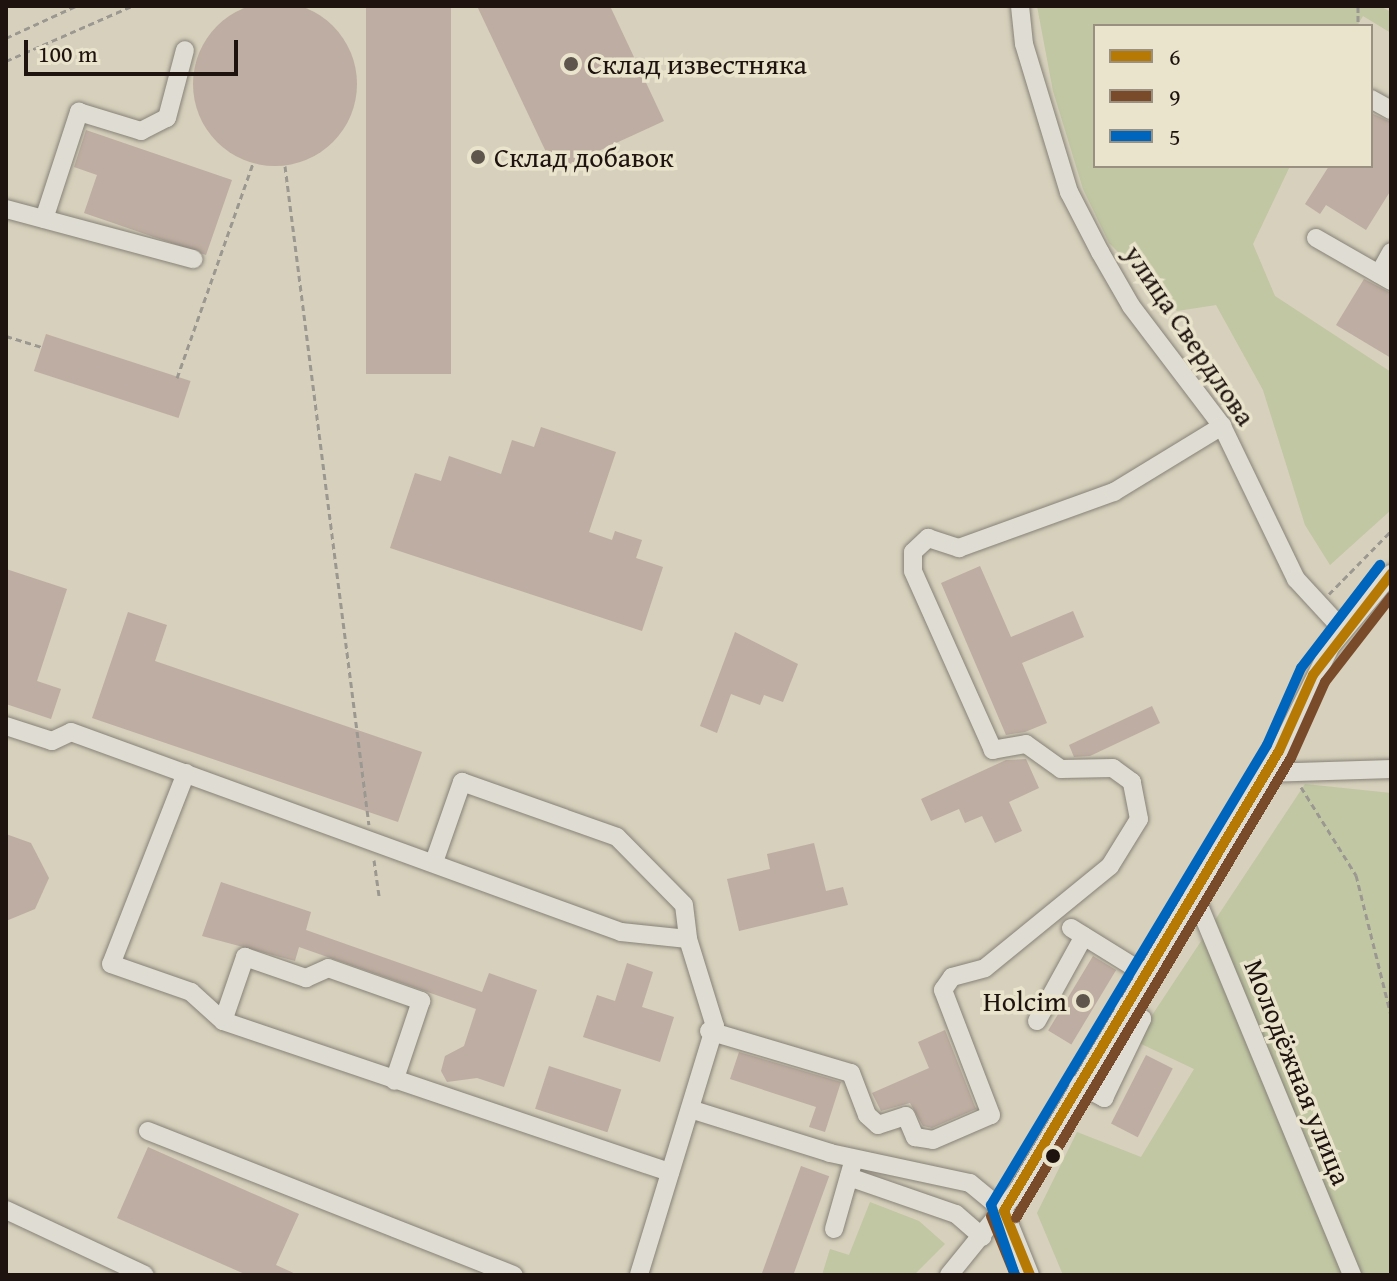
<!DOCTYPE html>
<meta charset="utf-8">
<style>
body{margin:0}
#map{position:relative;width:1397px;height:1281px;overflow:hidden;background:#d6d0bc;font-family:"Gentium Book Plus",serif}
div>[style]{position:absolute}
.green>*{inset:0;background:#c1c6a3}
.building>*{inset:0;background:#beada2;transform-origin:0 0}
.round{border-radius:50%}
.path>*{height:3px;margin-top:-1.5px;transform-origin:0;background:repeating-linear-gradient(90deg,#9b9891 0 6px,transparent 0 10px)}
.roads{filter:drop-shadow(0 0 2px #878277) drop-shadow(0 0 2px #878277)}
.minor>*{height:18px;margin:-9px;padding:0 9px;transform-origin:9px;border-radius:9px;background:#dfddd3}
.bus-1>*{height:10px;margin:-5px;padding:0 5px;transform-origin:5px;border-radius:5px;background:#b67a04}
.bus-2>*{height:10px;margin:-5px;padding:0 5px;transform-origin:5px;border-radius:5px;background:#7a4b2a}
.bus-3>*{height:10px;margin:-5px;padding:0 5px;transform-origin:5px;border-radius:5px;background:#0065bd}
.dots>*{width:22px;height:22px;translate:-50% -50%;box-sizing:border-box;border:4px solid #ebe4cd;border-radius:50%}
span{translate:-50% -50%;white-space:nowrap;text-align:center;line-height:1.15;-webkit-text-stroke:7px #ebe4cd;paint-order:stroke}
.poi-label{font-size:28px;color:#1e130f}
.left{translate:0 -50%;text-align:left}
.right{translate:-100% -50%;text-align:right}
.street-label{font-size:28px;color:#1e130f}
.frame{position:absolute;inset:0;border:8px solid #1e130f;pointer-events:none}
.legend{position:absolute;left:1093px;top:24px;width:280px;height:144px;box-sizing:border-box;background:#ebe4cd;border:2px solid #999081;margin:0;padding:10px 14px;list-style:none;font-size:24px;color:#1e130f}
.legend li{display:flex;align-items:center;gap:16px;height:40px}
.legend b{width:40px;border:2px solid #999081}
.scale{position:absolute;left:24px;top:40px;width:214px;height:36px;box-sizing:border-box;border:4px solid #1e130f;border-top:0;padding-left:10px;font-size:24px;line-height:28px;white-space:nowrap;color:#1e130f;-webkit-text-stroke:6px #ebe4cd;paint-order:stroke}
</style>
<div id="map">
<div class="green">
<i style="clip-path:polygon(1037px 6px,1380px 6px,1391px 12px,1391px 33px,1363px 16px,1357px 26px,1095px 26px,1095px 166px,1290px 166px,1253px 244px,1275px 296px,1391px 372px,1391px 510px,1330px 565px,1305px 525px,1263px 390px,1216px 305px,1177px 311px,1109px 243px,1083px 189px,1053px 91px)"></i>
<i style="clip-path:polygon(1305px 784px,1391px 793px,1391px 1275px,1063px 1275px,1037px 1213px,1077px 1132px,1141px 1157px,1194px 1069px,1135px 1041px)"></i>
<i style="clip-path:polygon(870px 1202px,919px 1221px,945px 1244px,914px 1275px,822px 1275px,830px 1249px,849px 1255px)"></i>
</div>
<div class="building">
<i class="round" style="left:193px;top:2px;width:164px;height:164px"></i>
<i style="left:366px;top:6px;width:85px;height:368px"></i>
<i style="clip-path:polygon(477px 6px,610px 6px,664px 121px,555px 171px)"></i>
<i style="clip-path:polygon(1371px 113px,1391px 122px,1391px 190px,1366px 230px,1326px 205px,1320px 214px,1305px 204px,1329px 166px,1371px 166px)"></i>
<i style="clip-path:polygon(86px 130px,232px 180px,206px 255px,84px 213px,97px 175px,74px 167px)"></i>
<i style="clip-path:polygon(1364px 279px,1391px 293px,1391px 358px,1336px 325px)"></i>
<i style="left:46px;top:334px;width:152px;height:39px;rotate:18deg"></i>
<i style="clip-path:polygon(541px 427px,616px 452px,589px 532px,612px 540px,615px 531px,642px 540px,636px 558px,663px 567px,642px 631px,390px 548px,415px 473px,441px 481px,449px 456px,501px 474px,512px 440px,534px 447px)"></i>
<i style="clip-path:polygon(980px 566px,1011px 637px,1073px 611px,1084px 637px,1022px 663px,1047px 723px,1025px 732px,1006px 735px,941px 583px)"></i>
<i style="clip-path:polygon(6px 569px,67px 589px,37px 681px,61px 689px,51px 719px,6px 704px)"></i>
<i style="clip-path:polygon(128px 612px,167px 625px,155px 661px,422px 752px,398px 822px,92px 718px)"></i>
<i style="clip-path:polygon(735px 632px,798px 664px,783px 702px,764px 695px,760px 705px,731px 694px,717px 733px,700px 726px)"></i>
<i style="clip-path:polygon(1152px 706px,1160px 723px,1090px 756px,1074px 757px,1069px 745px)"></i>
<i style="clip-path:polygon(1026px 759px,1039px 788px,1009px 802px,1022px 831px,995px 843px,982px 816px,965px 823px,959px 809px,931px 821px,921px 799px,1006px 760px)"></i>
<i style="clip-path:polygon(6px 834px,31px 843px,49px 878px,35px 909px,6px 921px)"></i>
<i style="clip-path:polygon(814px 843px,826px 891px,843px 887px,848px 905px,739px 931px,727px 879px,770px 869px,767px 854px)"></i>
<i style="clip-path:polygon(221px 882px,311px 912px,306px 930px,482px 992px,489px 973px,537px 990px,504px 1087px,477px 1078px,447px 1082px,441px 1071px,445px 1056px,464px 1046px,476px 1009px,299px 947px,295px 961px,202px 936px)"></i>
<i style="left:1093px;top:956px;width:27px;height:87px;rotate:31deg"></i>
<i style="clip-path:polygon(627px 963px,653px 972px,642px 1007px,674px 1017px,660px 1062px,583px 1037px,597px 995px,615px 1001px)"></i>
<i style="clip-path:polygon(945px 1030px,976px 1109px,932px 1128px,923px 1126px,910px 1103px,881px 1111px,872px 1093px,929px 1068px,918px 1042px)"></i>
<i style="clip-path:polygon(739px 1052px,841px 1082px,825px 1132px,809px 1127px,816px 1107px,730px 1079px)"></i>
<i style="left:1146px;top:1055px;width:30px;height:77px;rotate:27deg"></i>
<i style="left:549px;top:1066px;width:76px;height:45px;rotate:18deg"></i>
<i style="clip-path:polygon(148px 1147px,299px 1214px,276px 1265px,298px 1275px,247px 1275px,117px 1218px)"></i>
<i style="left:801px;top:1166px;width:30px;height:115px;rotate:20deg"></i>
</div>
<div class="path">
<i style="left:1358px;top:6px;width:20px;rotate:90deg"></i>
<i style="left:6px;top:38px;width:77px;rotate:-24.6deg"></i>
<i style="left:6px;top:61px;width:137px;rotate:-23.6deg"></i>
<i style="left:285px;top:166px;width:664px;rotate:82.74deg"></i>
<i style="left:6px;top:336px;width:37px;rotate:17deg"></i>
<i style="left:177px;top:378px;width:228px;rotate:-70.5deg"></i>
<i style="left:1329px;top:594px;width:88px;rotate:-45.5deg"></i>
<i style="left:1301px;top:787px;width:104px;rotate:58deg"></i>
<i style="left:1356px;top:875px;width:144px;rotate:76deg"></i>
<i style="left:374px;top:860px;width:37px;rotate:82deg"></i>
</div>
<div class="roads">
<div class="minor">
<i style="left:1020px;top:6px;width:38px;rotate:84deg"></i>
<i style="left:1024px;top:44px;width:155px;rotate:73.1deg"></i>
<i style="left:1069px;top:192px;width:68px;rotate:62.7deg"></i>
<i style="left:1100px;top:252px;width:62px;rotate:60.1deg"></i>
<i style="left:1131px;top:306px;width:151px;rotate:52.8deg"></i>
<i style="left:1222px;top:426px;width:170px;rotate:64.2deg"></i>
<i style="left:1296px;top:579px;width:69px;rotate:47.3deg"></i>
<i style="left:1371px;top:99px;width:23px;rotate:29deg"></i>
<i style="left:6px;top:209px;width:194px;rotate:15deg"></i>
<i style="left:44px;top:219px;width:113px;rotate:-71.9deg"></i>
<i style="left:79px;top:112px;width:65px;rotate:17deg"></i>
<i style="left:141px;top:131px;width:29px;rotate:-27deg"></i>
<i style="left:167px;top:118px;width:70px;rotate:-75.2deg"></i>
<i style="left:1316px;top:238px;width:86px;rotate:29.8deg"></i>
<i style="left:1379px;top:274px;width:25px;rotate:-61deg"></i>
<i style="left:6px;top:726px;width:48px;rotate:18.1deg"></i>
<i style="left:52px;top:741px;width:21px;rotate:-25deg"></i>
<i style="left:71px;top:732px;width:585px;rotate:19.98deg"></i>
<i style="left:621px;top:932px;width:67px;rotate:6deg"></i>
<i style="left:688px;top:939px;width:91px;rotate:72.8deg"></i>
<i style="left:715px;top:1026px;width:260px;rotate:107deg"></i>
<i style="left:186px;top:773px;width:205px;rotate:111.4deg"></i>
<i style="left:111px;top:964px;width:85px;rotate:19.3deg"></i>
<i style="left:191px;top:992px;width:43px;rotate:42.2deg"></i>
<i style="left:223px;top:1021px;width:472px;rotate:18.7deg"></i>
<i style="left:1266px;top:773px;width:125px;rotate:-1.8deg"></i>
<i style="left:434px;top:862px;width:85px;rotate:-70.7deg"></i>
<i style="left:462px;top:782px;width:164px;rotate:19.5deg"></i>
<i style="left:617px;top:837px;width:95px;rotate:45.4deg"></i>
<i style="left:684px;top:905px;width:34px;rotate:83deg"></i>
<i style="left:1193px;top:891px;width:416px;rotate:67.5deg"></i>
<i style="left:1071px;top:928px;width:84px;rotate:31.8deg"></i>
<i style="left:223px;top:1021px;width:68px;rotate:-71deg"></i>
<i style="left:245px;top:957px;width:65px;rotate:19deg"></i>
<i style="left:306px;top:978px;width:24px;rotate:-24deg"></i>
<i style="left:328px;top:968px;width:99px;rotate:19.5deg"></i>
<i style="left:421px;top:1001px;width:84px;rotate:108.6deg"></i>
<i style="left:1037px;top:1021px;width:97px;rotate:-61.1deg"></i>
<i style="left:709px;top:1031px;width:148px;rotate:16.5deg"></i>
<i style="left:851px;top:1073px;width:45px;rotate:69.1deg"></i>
<i style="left:867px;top:1115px;width:15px;rotate:42deg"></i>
<i style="left:878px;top:1125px;width:29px;rotate:-18deg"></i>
<i style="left:906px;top:1116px;width:23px;rotate:67deg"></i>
<i style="left:915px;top:1137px;width:18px;rotate:9deg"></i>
<i style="left:933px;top:1140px;width:63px;rotate:-23.3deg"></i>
<i style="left:991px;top:1115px;width:134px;rotate:-111deg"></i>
<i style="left:943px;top:990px;width:16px;rotate:-55deg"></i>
<i style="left:952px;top:977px;width:34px;rotate:-15deg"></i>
<i style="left:985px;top:968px;width:161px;rotate:-39.2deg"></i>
<i style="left:1110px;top:866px;width:55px;rotate:-58.3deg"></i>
<i style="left:1139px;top:819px;width:38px;rotate:-101deg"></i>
<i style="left:1132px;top:782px;width:24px;rotate:-144deg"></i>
<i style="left:1113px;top:768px;width:52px;rotate:178.9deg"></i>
<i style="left:1061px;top:769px;width:43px;rotate:-144.5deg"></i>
<i style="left:1026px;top:744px;width:34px;rotate:170deg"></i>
<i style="left:993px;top:750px;width:196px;rotate:-114.1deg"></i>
<i style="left:913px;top:571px;width:19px;rotate:-90deg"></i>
<i style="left:913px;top:552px;width:21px;rotate:-43deg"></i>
<i style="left:928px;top:538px;width:33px;rotate:18deg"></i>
<i style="left:959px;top:548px;width:165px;rotate:-19.9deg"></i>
<i style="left:1114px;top:492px;width:127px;rotate:-31.4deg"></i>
<i style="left:1078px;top:1084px;width:30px;rotate:28deg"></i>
<i style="left:1104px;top:1098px;width:88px;rotate:-64.3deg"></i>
<i style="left:1142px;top:1019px;width:23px;rotate:-146deg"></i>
<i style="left:690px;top:1109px;width:147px;rotate:17.4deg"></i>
<i style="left:830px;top:1153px;width:143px;rotate:12.1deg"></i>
<i style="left:970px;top:1183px;width:44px;rotate:39.5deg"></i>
<i style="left:1004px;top:1211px;width:69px;rotate:67.9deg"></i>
<i style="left:148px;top:1131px;width:393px;rotate:21.5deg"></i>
<i style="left:849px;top:1177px;width:113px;rotate:19.1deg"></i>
<i style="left:956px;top:1214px;width:35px;rotate:41deg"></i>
<i style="left:6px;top:1210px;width:153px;rotate:25.1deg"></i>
<i style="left:834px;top:1229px;width:66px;rotate:-74.1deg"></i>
<i style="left:949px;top:1275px;width:109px;rotate:-50.9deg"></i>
<i style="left:1018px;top:1190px;width:511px;rotate:-59.27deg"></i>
<i style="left:1279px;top:751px;width:117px;rotate:-63.7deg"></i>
<i style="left:1331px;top:646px;width:94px;rotate:-50.2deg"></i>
</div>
</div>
<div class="bus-1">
<i style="left:1004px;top:1211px;width:536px;rotate:-59.13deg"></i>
<i style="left:1279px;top:751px;width:83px;rotate:-65.9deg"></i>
<i style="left:1313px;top:675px;width:128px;rotate:-52.3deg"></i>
<i style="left:1004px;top:1211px;width:69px;rotate:67.9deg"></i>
</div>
<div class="bus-2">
<i style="left:991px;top:1216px;width:64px;rotate:67.9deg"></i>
<i style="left:1016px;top:1218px;width:536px;rotate:-59.13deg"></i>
<i style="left:1291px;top:758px;width:83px;rotate:-65.9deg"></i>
<i style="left:1325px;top:682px;width:108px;rotate:-52.2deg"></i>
</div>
<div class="bus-3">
<i style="left:1015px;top:1275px;width:74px;rotate:-108.9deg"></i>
<i style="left:991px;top:1205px;width:536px;rotate:-59.04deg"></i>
<i style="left:1267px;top:745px;width:84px;rotate:-66.2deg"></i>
<i style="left:1301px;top:668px;width:130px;rotate:-52.5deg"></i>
</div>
<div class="dots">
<i style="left:571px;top:64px;background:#5e554c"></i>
<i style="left:478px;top:157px;background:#5e554c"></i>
<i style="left:1083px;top:1001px;background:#5e554c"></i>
<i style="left:1053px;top:1156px;background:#1e130f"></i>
</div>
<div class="poi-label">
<span class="left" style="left:587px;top:64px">Склад известняка</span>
<span class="left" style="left:494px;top:157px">Склад добавок</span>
<span class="right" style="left:1067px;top:1001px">Holcim</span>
</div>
<div class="street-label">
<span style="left:1190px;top:335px;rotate:56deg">улица Свердлова</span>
<span style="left:1298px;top:1072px;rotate:68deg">Молодёжная улица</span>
</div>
<div class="frame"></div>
<ul class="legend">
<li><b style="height:10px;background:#b67a04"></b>6</li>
<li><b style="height:10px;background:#7a4b2a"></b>9</li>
<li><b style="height:10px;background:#0065bd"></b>5</li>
</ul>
<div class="scale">100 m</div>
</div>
